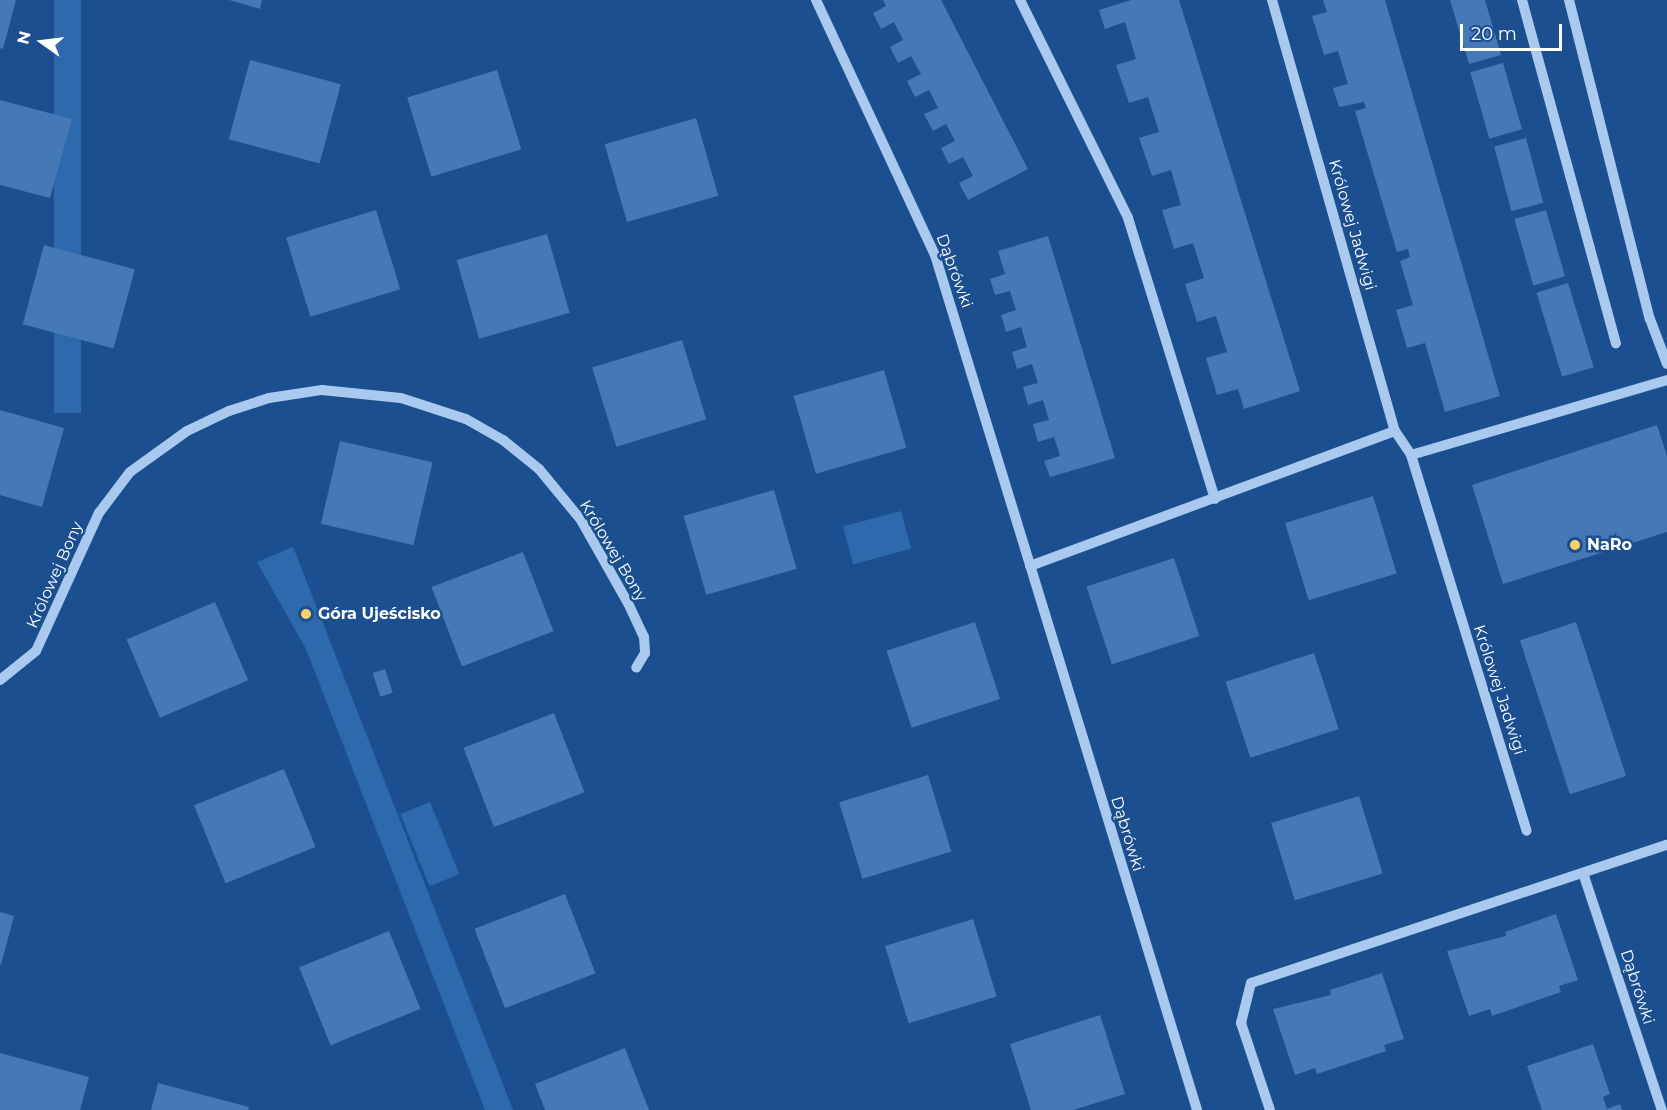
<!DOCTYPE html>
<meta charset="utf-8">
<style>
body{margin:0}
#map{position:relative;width:1667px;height:1110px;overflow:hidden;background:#1b4f8f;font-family:Montserrat,sans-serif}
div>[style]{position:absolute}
.green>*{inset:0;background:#2e69ad;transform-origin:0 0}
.building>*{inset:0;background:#4478b7;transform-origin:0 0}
.minor>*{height:10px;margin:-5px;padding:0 5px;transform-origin:5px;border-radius:5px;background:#a9c9ee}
.dots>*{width:16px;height:16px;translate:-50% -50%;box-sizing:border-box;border:3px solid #1b4f8f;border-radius:50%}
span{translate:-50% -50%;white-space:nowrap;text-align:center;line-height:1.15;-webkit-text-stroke:5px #1b4f8f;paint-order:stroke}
.street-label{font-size:16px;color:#fff}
.poi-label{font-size:16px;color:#fff;font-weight:700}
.left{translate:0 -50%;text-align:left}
.north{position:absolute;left:12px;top:12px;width:60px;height:60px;-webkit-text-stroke:4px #1b4f8f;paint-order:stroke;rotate:284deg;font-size:16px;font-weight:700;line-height:24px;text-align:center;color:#fff}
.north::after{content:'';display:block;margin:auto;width:21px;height:27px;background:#fff;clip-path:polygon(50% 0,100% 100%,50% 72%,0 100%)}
.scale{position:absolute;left:1460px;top:24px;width:102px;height:27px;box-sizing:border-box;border:3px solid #fff;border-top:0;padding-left:8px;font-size:18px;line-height:21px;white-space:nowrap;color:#fff;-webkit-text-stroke:4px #1b4f8f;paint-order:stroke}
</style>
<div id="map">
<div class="green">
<i style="left:54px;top:0;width:27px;height:413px"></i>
<i style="left:901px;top:511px;width:39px;height:60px;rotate:75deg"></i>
<i style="clip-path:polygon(293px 547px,310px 590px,513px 1110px,485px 1110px,306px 649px,257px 562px)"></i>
<i style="left:430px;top:802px;width:78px;height:32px;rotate:68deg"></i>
</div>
<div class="building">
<i style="clip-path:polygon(0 0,16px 0,3px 49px,0 48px)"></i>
<i style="clip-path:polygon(229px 0,262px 0,260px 9px)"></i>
<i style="clip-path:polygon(883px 0,941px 0,1028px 169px,968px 200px,959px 183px,973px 176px,963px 157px,949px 164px,941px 148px,955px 141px,946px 124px,933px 131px,924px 114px,938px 108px,929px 90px,915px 97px,907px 81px,921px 74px,911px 56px,898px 63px,890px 47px,903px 40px,894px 22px,881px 29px,873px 13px,886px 6px)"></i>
<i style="clip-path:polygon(1131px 0,1179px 0,1300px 391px,1244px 409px,1238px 389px,1217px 395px,1206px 358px,1227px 352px,1216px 316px,1197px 322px,1185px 284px,1204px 278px,1193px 243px,1174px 249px,1162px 210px,1181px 205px,1171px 170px,1152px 176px,1139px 138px,1159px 132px,1148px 97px,1129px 103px,1116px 65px,1136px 59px,1125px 22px,1105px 29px,1099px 10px)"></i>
<i style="clip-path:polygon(1323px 0,1385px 0,1500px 396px,1445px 412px,1425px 343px,1407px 348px,1396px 310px,1413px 305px,1400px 261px,1410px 257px,1408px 249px,1397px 252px,1355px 111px,1366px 108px,1364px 102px,1339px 107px,1333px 88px,1348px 84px,1338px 51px,1324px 55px,1312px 16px,1327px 12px)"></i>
<i style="clip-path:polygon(1450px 0,1485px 0,1501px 55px,1469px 64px)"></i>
<i style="left:250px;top:60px;width:94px;height:82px;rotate:15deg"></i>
<i style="left:1503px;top:63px;width:69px;height:34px;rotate:74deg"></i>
<i style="left:497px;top:70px;width:83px;height:94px;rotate:73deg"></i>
<i style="clip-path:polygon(0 100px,72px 119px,50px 198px,0 185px)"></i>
<i style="left:696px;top:118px;width:81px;height:95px;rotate:74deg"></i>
<i style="left:1526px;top:138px;width:67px;height:33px;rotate:75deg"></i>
<i style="left:376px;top:210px;width:83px;height:94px;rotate:73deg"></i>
<i style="left:1546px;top:210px;width:69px;height:33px;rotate:74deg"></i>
<i style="left:547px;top:234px;width:82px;height:94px;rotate:74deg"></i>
<i style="clip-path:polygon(1048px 236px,1115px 458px,1050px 477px,1044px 461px,1060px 456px,1054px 437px,1038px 442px,1033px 424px,1049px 420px,1043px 400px,1028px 405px,1023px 387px,1038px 383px,1032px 364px,1017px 369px,1012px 352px,1027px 347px,1021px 327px,1006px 332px,1001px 315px,1016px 310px,1010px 291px,995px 295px,990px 279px,1005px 274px,998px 251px)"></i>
<i style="left:44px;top:245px;width:94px;height:82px;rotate:15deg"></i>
<i style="left:1568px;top:283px;width:88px;height:33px;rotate:73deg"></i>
<i style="left:682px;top:340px;width:83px;height:94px;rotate:73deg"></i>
<i style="left:884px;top:370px;width:81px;height:94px;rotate:74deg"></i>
<i style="clip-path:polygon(0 410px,64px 428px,42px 507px,0 495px)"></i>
<i style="clip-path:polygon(1657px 425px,1667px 456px,1667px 532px,1503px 584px,1472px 485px)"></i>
<i style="left:340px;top:441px;width:95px;height:85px;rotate:13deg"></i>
<i style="left:774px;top:490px;width:82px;height:94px;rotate:74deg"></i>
<i style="left:1373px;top:496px;width:81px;height:92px;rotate:73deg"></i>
<i style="left:523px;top:552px;width:85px;height:98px;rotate:69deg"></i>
<i style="left:1174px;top:558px;width:82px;height:92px;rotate:72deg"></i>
<i style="left:215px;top:602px;width:85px;height:96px;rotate:67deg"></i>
<i style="left:975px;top:622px;width:81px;height:93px;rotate:72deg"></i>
<i style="left:1576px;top:622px;width:162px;height:59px;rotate:72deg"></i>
<i style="left:1314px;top:653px;width:80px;height:93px;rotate:72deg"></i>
<i style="left:385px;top:669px;width:25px;height:13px;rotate:72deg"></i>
<i style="left:554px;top:713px;width:85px;height:97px;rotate:69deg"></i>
<i style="left:284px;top:769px;width:84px;height:97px;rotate:68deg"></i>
<i style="left:928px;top:775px;width:80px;height:93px;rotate:73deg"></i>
<i style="left:1359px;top:796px;width:81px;height:92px;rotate:73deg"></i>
<i style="left:565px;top:894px;width:85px;height:97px;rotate:69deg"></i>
<i style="clip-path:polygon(0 912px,14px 916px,1px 965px,0 965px)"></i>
<i style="clip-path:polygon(1556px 914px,1578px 980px,1559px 986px,1561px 992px,1492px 1016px,1490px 1009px,1469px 1016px,1447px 951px,1506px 936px,1505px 932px)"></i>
<i style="left:973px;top:919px;width:81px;height:92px;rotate:73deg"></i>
<i style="left:389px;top:931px;width:84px;height:97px;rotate:68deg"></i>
<i style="clip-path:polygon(1382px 973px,1404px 1039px,1384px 1045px,1386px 1051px,1317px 1074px,1315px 1068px,1295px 1075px,1273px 1009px,1331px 995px,1330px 990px)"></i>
<i style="clip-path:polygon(1100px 1015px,1125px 1094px,1073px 1110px,1031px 1110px,1010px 1044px)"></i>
<i style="clip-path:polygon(1593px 1044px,1610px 1094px,1603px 1097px,1607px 1109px,1620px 1104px,1622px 1110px,1542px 1110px,1527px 1066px)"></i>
<i style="clip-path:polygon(625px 1048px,649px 1110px,545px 1110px,535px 1084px)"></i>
<i style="clip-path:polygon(0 1053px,89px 1077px,80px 1110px,0 1110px)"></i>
<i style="clip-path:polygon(158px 1083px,249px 1107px,248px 1110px,151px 1110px)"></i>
</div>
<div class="minor">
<i style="left:816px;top:0;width:281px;rotate:65deg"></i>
<i style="left:935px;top:255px;width:894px;rotate:72.96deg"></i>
<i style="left:1020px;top:0;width:243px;rotate:63.6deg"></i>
<i style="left:1128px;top:218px;width:294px;rotate:72.8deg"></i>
<i style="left:1272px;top:0;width:448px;rotate:74.1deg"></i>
<i style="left:1395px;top:431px;width:29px;rotate:56deg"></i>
<i style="left:1411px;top:455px;width:393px;rotate:72.9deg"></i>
<i style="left:1522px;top:0;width:356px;rotate:74.7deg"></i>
<i style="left:1569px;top:0;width:329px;rotate:75.8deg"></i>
<i style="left:1650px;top:319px;width:48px;rotate:69.3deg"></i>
<i style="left:1411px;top:455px;width:267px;rotate:-16.3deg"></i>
<i style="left:1030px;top:566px;width:389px;rotate:-20.3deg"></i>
<i style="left:0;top:680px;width:46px;rotate:-38.9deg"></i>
<i style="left:36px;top:651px;width:152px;rotate:-65.5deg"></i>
<i style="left:99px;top:513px;width:51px;rotate:-52.9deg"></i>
<i style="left:130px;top:472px;width:70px;rotate:-35.7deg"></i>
<i style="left:187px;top:431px;width:47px;rotate:-25.5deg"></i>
<i style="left:229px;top:411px;width:42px;rotate:-18deg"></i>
<i style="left:269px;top:398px;width:54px;rotate:-8.6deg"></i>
<i style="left:322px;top:390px;width:79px;rotate:5.8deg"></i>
<i style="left:401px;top:398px;width:68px;rotate:17.9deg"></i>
<i style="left:466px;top:419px;width:43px;rotate:29.6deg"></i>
<i style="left:503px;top:440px;width:46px;rotate:38.9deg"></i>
<i style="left:539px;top:469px;width:66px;rotate:50.5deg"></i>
<i style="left:581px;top:520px;width:95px;rotate:60.5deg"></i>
<i style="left:628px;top:603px;width:38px;rotate:65deg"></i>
<i style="left:644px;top:637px;width:16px;rotate:86deg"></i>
<i style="left:645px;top:653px;width:17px;rotate:121deg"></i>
<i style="left:1583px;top:873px;width:250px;rotate:71.6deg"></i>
<i style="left:1270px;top:1110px;width:92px;rotate:-108.4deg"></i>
<i style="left:1241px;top:1023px;width:41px;rotate:-76deg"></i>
<i style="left:1251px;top:983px;width:438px;rotate:-18.4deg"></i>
</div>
<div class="dots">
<i style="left:1575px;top:545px;background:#ffd166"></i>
<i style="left:306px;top:614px;background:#ffd166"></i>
</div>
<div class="street-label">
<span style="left:1352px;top:225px;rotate:74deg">Królowej Jadwigi</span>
<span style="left:954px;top:271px;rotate:70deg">Dąbrówki</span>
<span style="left:613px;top:551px;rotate:59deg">Królowej Bony</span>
<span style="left:55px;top:575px;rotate:-66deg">Królowej Bony</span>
<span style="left:1499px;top:690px;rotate:72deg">Królowej Jadwigi</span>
<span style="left:1127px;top:834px;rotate:73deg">Dąbrówki</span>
<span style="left:1637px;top:987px;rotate:72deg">Dąbrówki</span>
</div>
<div class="poi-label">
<span class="left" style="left:1587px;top:545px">NaRo</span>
<span class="left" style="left:318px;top:614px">Góra Ujeścisko</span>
</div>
<div class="north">N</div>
<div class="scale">20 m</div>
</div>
